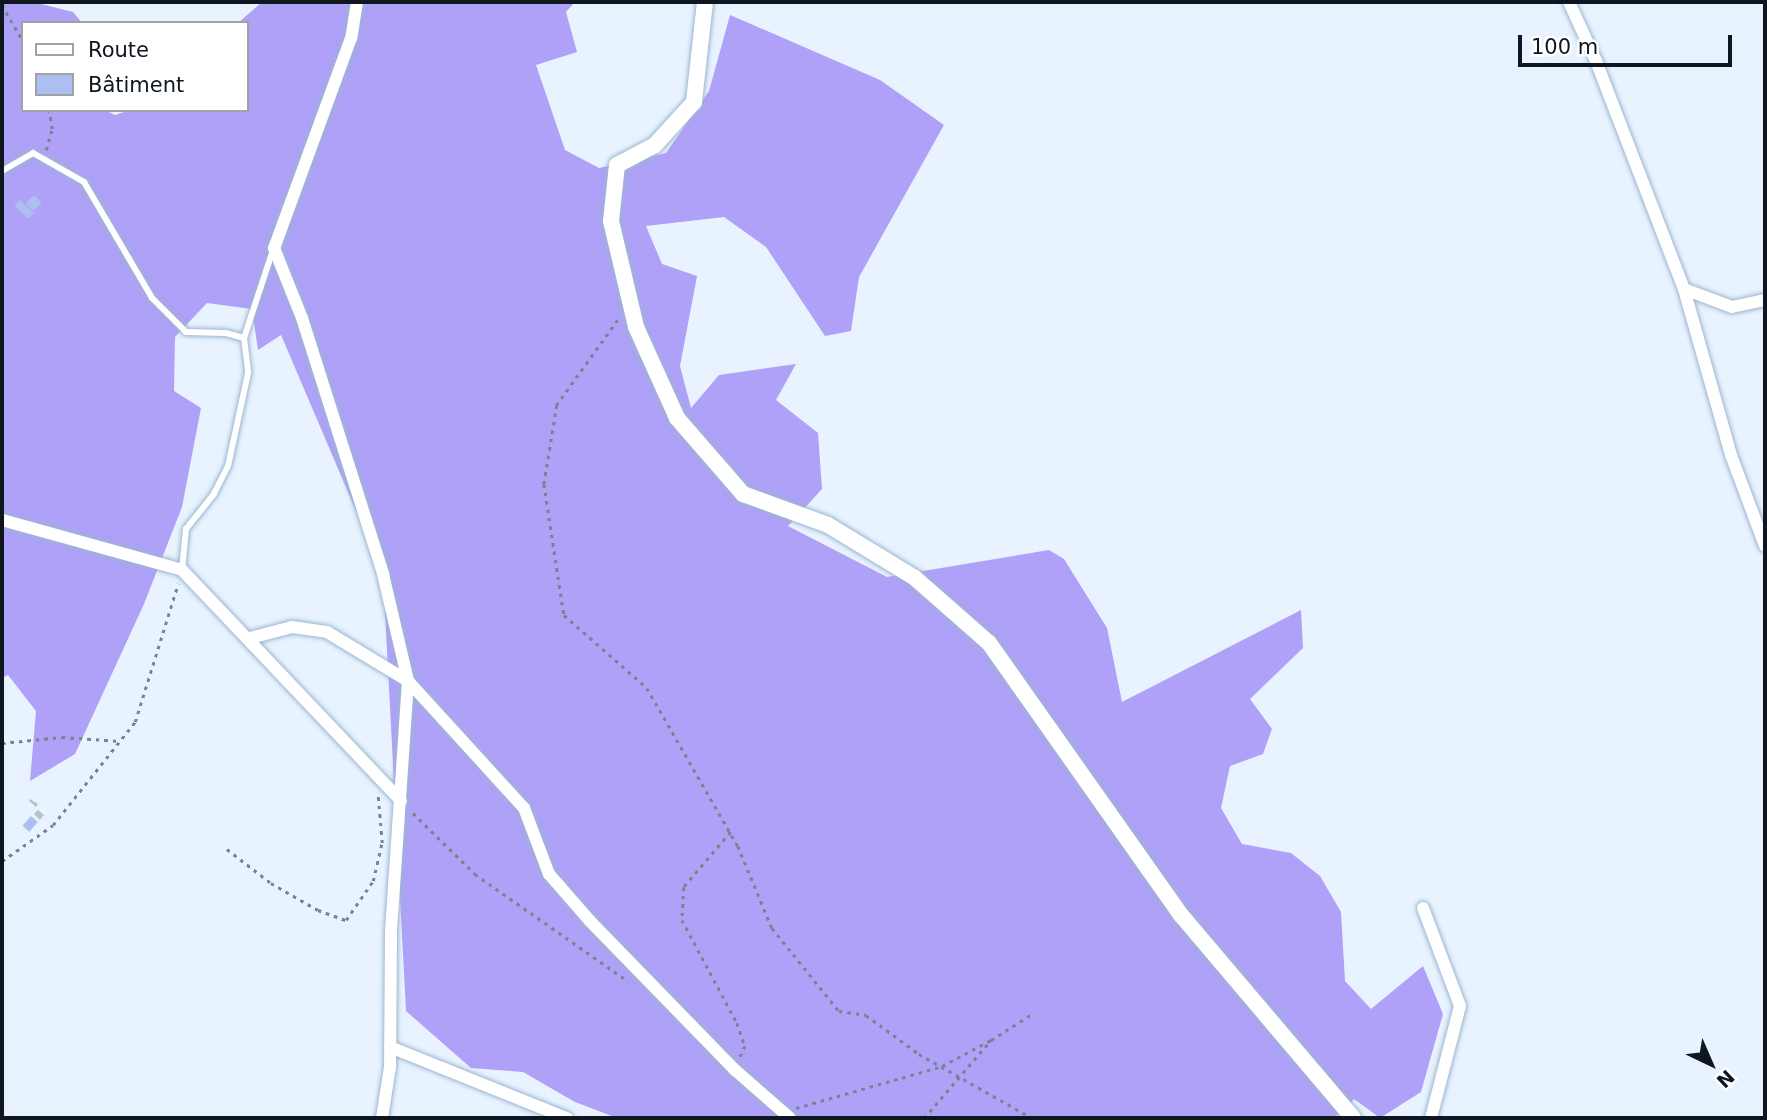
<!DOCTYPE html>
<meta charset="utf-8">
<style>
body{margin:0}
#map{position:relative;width:1767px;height:1120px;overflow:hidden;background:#e8f3ff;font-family:"DejaVu Sans",sans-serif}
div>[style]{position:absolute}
.forest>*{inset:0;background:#aea1f7}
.shadow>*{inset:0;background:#0003}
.building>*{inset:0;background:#adbff0;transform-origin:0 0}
.path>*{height:2.5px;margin-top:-1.25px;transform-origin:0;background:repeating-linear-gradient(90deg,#7a848f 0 3.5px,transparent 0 8.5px)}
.roads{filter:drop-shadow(0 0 2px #9cb6d1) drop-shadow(0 0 2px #9cb6d1)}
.service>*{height:6px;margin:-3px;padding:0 3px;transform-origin:3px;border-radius:3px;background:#fff}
.minor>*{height:12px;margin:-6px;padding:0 6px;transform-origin:6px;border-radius:6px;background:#fff}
.tertiary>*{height:16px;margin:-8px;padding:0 8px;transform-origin:8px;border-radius:8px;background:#fff}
span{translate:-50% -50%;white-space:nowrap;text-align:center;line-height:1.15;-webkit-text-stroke:7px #fff;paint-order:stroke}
.frame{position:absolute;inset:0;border:4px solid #0e1721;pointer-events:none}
.legend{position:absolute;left:21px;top:21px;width:228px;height:91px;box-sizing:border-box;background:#fff;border:2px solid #9fa2a6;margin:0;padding:9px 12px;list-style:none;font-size:21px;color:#0e1721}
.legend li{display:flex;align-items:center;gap:14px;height:35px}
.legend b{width:35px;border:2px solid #9fa2a6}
.north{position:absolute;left:1676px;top:1029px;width:70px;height:70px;-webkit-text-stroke:5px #fff;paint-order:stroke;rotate:136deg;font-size:19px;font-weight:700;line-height:28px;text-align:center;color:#0e1721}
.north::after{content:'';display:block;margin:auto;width:24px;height:32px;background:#0e1721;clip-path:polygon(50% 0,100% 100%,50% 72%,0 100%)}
.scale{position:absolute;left:1518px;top:35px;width:214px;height:32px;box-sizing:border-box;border:4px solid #0e1721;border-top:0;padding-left:9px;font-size:21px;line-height:24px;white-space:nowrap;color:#0e1721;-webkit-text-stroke:5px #fff;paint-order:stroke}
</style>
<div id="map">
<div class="forest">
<i style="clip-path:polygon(2px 2px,33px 2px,73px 12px,82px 23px,23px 23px,23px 110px,105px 110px,115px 115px,130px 110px,247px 110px,247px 23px,238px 23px,262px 2px,575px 2px,566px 12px,577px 52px,536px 65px,565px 150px,599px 168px,666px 153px,709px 91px,730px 15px,880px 80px,944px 125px,859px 277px,851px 331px,825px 336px,766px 247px,724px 217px,646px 226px,662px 264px,697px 276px,680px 366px,691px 408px,719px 375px,796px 364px,776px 400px,818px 433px,822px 489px,788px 526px,887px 577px,1049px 550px,1064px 559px,1107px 628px,1122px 702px,1301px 610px,1303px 648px,1250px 699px,1272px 729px,1263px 754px,1230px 766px,1221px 808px,1242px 844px,1291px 853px,1320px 876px,1341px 912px,1345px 981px,1371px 1009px,1423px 966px,1443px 1014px,1421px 1092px,1380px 1118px,1354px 1099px,1334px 1118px,617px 1118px,575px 1102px,523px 1072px,471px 1068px,406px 1011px,383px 574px,281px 335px,258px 350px,252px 309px,207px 303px,175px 337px,174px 391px,201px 408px,182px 507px,144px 604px,75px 754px,30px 781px,36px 711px,8px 675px,2px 678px)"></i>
</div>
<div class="shadow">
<i style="clip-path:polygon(30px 799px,38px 804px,36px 807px,29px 801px)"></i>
<i style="clip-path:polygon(38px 810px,44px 815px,40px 820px,34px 814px)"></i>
</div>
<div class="building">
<i style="left:34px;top:195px;width:11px;height:12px;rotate:45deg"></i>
<i style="left:20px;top:200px;width:19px;height:8px;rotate:43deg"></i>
<i style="left:31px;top:816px;width:9px;height:13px;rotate:41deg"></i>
</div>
<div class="path">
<i style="left:2px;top:5px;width:42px;rotate:59.7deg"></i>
<i style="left:46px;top:150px;width:22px;rotate:-74deg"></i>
<i style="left:52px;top:129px;width:19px;rotate:-99deg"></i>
<i style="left:618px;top:320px;width:105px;rotate:125.7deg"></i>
<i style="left:557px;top:405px;width:80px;rotate:99.3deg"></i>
<i style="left:544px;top:484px;width:133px;rotate:81.3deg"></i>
<i style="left:564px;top:615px;width:111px;rotate:41.3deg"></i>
<i style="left:647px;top:688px;width:182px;rotate:60.1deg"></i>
<i style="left:738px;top:846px;width:89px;rotate:67.5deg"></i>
<i style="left:772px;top:928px;width:107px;rotate:51.1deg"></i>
<i style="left:839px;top:1011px;width:27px;rotate:8deg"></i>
<i style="left:866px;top:1015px;width:66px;rotate:36.3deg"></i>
<i style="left:919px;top:1054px;width:130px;rotate:29.5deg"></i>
<i style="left:2px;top:743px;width:60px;rotate:-5.7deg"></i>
<i style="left:62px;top:737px;width:58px;rotate:3.9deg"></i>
<i style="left:413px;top:813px;width:87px;rotate:44.5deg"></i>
<i style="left:475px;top:874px;width:187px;rotate:35deg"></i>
<i style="left:731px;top:832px;width:72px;rotate:130.5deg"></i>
<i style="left:684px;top:887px;width:33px;rotate:93deg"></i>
<i style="left:682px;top:920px;width:117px;rotate:61.9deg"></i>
<i style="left:737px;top:1023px;width:24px;rotate:71deg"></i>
<i style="left:745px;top:1046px;width:12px;rotate:114deg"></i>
<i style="left:227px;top:849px;width:56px;rotate:37.7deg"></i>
<i style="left:271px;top:883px;width:54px;rotate:29.9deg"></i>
<i style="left:318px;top:910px;width:30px;rotate:20deg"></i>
<i style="left:346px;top:920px;width:47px;rotate:-55.3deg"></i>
<i style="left:373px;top:881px;width:39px;rotate:-77deg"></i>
<i style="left:382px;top:843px;width:47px;rotate:-94.9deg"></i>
<i style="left:2px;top:861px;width:62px;rotate:-35.2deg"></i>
<i style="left:53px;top:825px;width:132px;rotate:-51.5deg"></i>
<i style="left:135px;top:722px;width:145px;rotate:-72.7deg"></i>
<i style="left:796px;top:1108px;width:152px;rotate:-16deg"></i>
<i style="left:942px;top:1066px;width:55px;rotate:-28deg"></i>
<i style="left:924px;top:1118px;width:103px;rotate:-49.3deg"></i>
<i style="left:991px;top:1040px;width:49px;rotate:-32.4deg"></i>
</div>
<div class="roads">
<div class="service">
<i style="left:2px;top:171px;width:36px;rotate:-30deg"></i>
<i style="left:33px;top:153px;width:59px;rotate:29.6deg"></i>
<i style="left:84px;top:182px;width:134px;rotate:59.6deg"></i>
<i style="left:152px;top:298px;width:48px;rotate:45deg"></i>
<i style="left:186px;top:332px;width:40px;rotate:1.4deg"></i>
<i style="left:226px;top:333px;width:19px;rotate:16deg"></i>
<i style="left:244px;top:338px;width:35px;rotate:83deg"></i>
<i style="left:248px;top:373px;width:95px;rotate:102.1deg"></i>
<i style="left:228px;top:466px;width:31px;rotate:117deg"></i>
<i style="left:214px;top:494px;width:45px;rotate:128.7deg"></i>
<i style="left:186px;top:529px;width:41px;rotate:95.6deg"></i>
<i style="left:244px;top:338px;width:93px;rotate:-71.8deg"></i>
</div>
<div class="minor">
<i style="left:357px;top:2px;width:36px;rotate:99deg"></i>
<i style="left:351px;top:38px;width:224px;rotate:110.1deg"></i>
<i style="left:274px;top:248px;width:75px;rotate:68.2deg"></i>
<i style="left:302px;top:318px;width:269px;rotate:72.4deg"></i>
<i style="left:383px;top:574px;width:110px;rotate:76.8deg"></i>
<i style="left:408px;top:681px;width:252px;rotate:93.9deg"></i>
<i style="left:391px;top:932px;width:135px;rotate:90.4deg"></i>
<i style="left:390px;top:1067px;width:52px;rotate:98.9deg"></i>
<i style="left:1569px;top:2px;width:65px;rotate:65.4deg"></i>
<i style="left:1596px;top:61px;width:244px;rotate:68.9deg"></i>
<i style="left:1684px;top:289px;width:173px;rotate:74.2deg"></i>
<i style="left:1731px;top:455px;width:97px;rotate:69.5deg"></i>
<i style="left:1684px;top:289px;width:51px;rotate:20.6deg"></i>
<i style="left:1732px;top:307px;width:34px;rotate:-12deg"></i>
<i style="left:2px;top:520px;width:187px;rotate:15.5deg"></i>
<i style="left:182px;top:570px;width:318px;rotate:46.5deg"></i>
<i style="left:250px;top:638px;width:43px;rotate:-14.7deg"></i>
<i style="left:292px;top:627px;width:35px;rotate:8deg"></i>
<i style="left:327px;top:632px;width:95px;rotate:31.2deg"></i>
<i style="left:408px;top:681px;width:172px;rotate:47.6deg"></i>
<i style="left:524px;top:808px;width:71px;rotate:69.3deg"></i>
<i style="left:549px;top:874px;width:62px;rotate:48.9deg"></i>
<i style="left:590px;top:921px;width:208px;rotate:45.8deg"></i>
<i style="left:735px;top:1070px;width:73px;rotate:41.1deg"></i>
<i style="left:1423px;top:908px;width:105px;rotate:69.3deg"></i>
<i style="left:1460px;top:1006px;width:116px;rotate:104.5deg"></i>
<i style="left:390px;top:1047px;width:191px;rotate:21.9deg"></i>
</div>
<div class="tertiary">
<i style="left:705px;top:2px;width:101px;rotate:96.3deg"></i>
<i style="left:694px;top:102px;width:58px;rotate:132.2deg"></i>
<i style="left:655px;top:145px;width:43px;rotate:152.2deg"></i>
<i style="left:617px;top:165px;width:56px;rotate:96.1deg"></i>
<i style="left:611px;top:221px;width:109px;rotate:76.7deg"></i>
<i style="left:636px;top:327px;width:100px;rotate:65.7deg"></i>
<i style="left:677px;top:418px;width:101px;rotate:49deg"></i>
<i style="left:743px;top:494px;width:90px;rotate:20deg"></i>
<i style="left:828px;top:525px;width:102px;rotate:31.3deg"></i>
<i style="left:915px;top:578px;width:98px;rotate:41.3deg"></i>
<i style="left:989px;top:643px;width:333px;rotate:54.8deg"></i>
<i style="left:1181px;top:915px;width:266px;rotate:49.7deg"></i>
</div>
</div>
<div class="frame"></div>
<ul class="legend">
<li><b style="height:9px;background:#fff"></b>Route</li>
<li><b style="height:19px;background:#adbff0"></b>Bâtiment</li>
</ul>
<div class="north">N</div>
<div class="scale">100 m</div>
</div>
